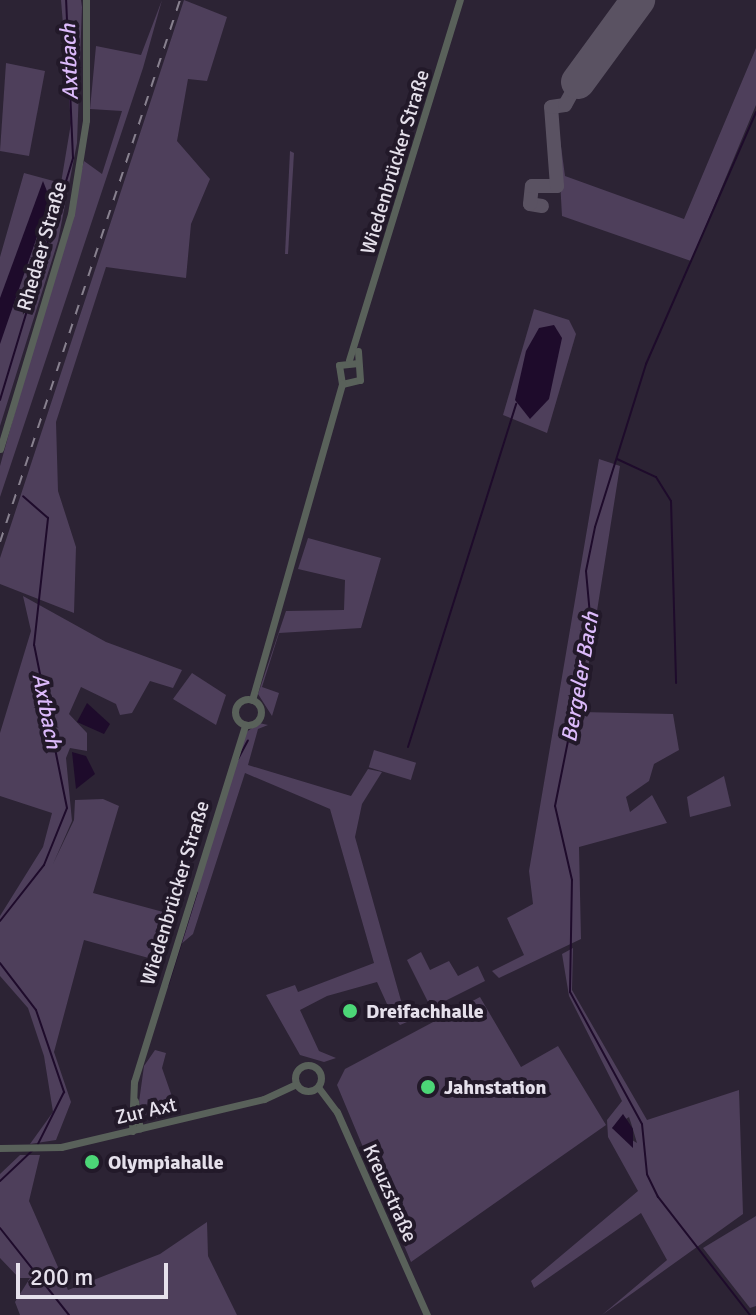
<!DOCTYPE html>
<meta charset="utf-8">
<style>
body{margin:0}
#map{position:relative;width:756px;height:1315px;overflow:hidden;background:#2c2334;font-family:Signika,sans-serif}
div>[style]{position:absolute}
.green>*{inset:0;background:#4e3f5b;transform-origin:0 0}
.water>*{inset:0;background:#1e0b2b}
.stream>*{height:2px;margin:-1px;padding:0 1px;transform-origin:1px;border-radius:1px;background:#1e0b2b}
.taxiway>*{height:14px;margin:-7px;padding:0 7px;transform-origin:7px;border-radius:7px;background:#5a5262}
.runway>*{height:34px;margin:-17px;padding:0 17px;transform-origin:17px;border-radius:17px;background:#5a5262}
.tertiary>*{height:7px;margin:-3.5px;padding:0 3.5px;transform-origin:3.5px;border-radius:3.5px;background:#59615a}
.tertiary>.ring{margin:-3.5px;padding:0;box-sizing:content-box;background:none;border:7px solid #59615a;border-radius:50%}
.rail>*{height:2px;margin-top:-1px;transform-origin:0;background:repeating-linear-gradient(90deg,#88818f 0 10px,transparent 0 20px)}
.dots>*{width:22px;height:22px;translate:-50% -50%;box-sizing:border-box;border:4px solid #221929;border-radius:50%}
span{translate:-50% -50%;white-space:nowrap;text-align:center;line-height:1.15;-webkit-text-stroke:8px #221929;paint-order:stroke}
.street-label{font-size:20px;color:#e5e0eb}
.poi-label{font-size:20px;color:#e5e0eb;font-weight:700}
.left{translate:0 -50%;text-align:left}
.water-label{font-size:22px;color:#dcbafb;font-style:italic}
.scale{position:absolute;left:16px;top:1263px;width:152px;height:36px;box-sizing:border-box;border:4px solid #e5e0eb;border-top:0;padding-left:10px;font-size:24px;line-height:28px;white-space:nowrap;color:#e5e0eb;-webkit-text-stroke:6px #221929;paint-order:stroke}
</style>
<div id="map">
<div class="green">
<i style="clip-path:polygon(61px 0,81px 0,82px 7px,77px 143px,58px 241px,0 426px,0 257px,24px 173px,61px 183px,71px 123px)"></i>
<i style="clip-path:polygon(162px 0,143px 68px,0 497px,0 466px,84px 161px,102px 174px,122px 111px,90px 109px,96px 46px,141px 55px)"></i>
<i style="clip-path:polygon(184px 0,227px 17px,207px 81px,188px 79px,177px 141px,210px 179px,191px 224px,186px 278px,106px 267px,56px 422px,58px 491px,76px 547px,74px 613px,0 584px,0 558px)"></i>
<i style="clip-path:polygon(756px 48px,756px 105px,691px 261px,562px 216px,556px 109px,565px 176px,684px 219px)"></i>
<i style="clip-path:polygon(6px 63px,45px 71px,29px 156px,0 151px)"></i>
<i style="clip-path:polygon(290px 151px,294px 153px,288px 254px,285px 254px)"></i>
<i style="clip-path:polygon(534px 309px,569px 320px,576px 334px,547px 433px,503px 415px)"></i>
<i style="clip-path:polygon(599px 459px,620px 466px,581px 712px,673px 714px,679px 750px,654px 764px,649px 781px,626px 797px,630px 812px,652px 795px,667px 823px,579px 847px,581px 939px,499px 978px,492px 971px,524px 955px,507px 918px,533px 904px,529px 871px)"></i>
<i style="clip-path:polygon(308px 538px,381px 558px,361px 628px,279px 633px,262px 687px,279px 693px,272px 716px,258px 694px,286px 611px,344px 610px,345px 580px,298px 569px)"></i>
<i style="clip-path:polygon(23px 596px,106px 642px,182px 670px,173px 688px,150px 681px,132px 713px,120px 715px,116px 704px,81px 687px,69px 714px,87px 733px,87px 751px,70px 748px,66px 758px,72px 821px,53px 864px,74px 820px,75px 800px,103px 799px,119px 806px,93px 893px,178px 916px,163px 962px,84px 940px,54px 1052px,71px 1102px,56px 1140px,30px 1144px,53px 1112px,44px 1056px,28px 1008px,0 976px,0 916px,43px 847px,52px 813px,0 796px,0 733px,31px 631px)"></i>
<i style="clip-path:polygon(192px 673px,226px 695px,216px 725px,173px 699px)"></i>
<i style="clip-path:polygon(259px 723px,268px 725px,258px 729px,248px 765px,351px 796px,368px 769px,382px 772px,362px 804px,355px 837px,407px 1022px,400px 1025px,392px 1015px,377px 982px,327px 996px,300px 1010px,319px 1051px,336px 1058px,324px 1062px,300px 1055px,266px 995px,295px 985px,298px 992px,374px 963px,330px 809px,245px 773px,193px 934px,180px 945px,245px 733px)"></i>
<i style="left:374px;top:750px;width:44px;height:18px;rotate:17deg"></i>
<i style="clip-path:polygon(724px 776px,731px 806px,690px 817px,687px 797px)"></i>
<i style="clip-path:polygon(evenodd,573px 948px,572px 990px,647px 1120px,739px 1090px,743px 1214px,602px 1315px,667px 1260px,641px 1213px,534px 1288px,531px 1281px,638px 1191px,608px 1137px,607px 1120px,622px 1101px,569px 996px,562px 954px,573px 948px,629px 1117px,631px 1123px,637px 1143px,612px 1128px,629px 1117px)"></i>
<i style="clip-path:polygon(421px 952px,430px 970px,449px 961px,458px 976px,478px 966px,485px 981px,431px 1008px,407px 960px)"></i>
<i style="clip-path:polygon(480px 997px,521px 1067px,558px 1046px,606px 1125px,411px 1262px,337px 1085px,345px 1069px)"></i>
<i style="clip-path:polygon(155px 1050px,166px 1053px,162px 1068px,177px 1111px,157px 1118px,143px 1114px,139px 1102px,144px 1066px)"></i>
<i style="clip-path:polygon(20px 1155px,40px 1155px,29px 1201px,68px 1290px,160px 1254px,207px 1222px,208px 1256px,237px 1315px,20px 1315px,15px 1302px,30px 1278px,19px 1278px,0 1258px,0 1174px)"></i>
<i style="clip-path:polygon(756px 1216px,756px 1306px,750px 1308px,703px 1248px)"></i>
</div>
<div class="water">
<i style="clip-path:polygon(43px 181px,50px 199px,0 344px,0 298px)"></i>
<i style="clip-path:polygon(554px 325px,562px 338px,549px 399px,530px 419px,515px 400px,526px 351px,539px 328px)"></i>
<i style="clip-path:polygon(87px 703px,110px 724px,104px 734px,77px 722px)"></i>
<i style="clip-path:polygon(72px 752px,86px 756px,95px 774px,76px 789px)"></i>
<i style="clip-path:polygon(623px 1114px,633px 1129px,633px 1148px,612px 1128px)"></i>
</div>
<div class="stream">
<i style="left:0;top:400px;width:253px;rotate:-73.2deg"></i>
<i style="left:73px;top:158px;width:158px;rotate:-92.5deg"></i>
<i style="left:617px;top:459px;width:43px;rotate:24.8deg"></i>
<i style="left:656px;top:477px;width:28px;rotate:58deg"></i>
<i style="left:671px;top:501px;width:182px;rotate:88.4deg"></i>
<i style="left:408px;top:747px;width:360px;rotate:-72.5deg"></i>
<i style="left:238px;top:759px;width:21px;rotate:-62deg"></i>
<i style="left:0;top:921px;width:71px;rotate:-51.8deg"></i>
<i style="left:44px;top:865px;width:61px;rotate:-68deg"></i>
<i style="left:67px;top:808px;width:166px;rotate:-101.4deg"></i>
<i style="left:34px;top:645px;width:128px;rotate:-83.7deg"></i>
<i style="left:48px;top:518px;width:33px;rotate:-139deg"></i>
<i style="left:0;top:963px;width:59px;rotate:52.5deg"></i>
<i style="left:36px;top:1010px;width:87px;rotate:71.1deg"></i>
<i style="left:64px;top:1092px;width:58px;rotate:116.6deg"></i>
<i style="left:168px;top:985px;width:97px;rotate:-72.7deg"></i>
<i style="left:0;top:1181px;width:47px;rotate:-43.3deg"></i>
<i style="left:0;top:1228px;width:111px;rotate:51.6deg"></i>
<i style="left:750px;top:1315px;width:150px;rotate:-127.9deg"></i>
<i style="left:658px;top:1197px;width:25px;rotate:-116deg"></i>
<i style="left:647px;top:1174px;width:50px;rotate:-95.7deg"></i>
<i style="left:642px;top:1124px;width:150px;rotate:-118.6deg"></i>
<i style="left:570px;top:992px;width:112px;rotate:-89deg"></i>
<i style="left:572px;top:880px;width:76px;rotate:-102.9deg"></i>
<i style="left:555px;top:806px;width:184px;rotate:-78.7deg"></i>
<i style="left:591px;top:626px;width:55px;rotate:-95.2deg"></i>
<i style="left:586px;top:571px;width:45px;rotate:-78.4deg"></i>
<i style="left:595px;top:527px;width:171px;rotate:-72.6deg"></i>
<i style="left:646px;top:364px;width:275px;rotate:-66.4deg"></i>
</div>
<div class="taxiway">
<i style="left:542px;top:206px;width:12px;rotate:-171deg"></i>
<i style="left:530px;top:204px;width:18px;rotate:-84deg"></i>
<i style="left:532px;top:186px;width:25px"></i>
<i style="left:557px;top:186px;width:79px;rotate:-94.3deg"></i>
<i style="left:551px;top:107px;width:14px;rotate:-8deg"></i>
<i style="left:565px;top:105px;width:26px;rotate:-61deg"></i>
</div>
<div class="runway">
<i style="left:578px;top:82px;width:102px;rotate:-53.8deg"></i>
</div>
<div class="tertiary">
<i style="left:349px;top:360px;width:377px;rotate:-72.9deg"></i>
<i style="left:358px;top:363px;width:19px;rotate:174deg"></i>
<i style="left:339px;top:365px;width:19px;rotate:81deg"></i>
<i style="left:342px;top:384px;width:18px;rotate:-13deg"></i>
<i style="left:360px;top:380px;width:29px;rotate:-94deg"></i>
<i style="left:0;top:449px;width:245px;rotate:-73.2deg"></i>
<i style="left:71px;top:214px;width:95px;rotate:-80.9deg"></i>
<i style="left:86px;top:120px;width:120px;rotate:-90deg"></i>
<i class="ring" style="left:235px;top:699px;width:19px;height:19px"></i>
<i style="left:252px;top:700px;width:329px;rotate:-74.1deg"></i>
<i class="ring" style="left:295px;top:1065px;width:19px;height:19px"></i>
<i style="left:318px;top:1087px;width:31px;rotate:53deg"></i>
<i style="left:337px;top:1112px;width:222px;rotate:66.1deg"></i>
<i style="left:135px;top:1101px;width:28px;rotate:80deg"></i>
<i style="left:132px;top:1131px;width:49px;rotate:-87.7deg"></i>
<i style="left:134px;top:1082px;width:374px;rotate:-72.7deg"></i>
<i style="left:0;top:1148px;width:61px;rotate:-0.9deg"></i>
<i style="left:61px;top:1147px;width:209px;rotate:-13.3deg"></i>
<i style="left:264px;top:1099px;width:35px;rotate:-25deg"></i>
</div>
<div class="rail">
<i style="left:0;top:542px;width:571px;rotate:-71.63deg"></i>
</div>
<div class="dots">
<i style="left:350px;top:1011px;background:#4cd677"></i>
<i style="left:428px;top:1087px;background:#4cd677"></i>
<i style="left:92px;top:1162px;background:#4cd677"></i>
</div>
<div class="street-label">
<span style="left:395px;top:162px;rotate:-73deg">Wiedenbrücker Straße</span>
<span style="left:42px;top:246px;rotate:-74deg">Rhedaer Straße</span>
<span style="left:175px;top:893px;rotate:-73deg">Wiedenbrücker Straße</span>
<span style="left:146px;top:1111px;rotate:-13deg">Zur Axt</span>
<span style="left:390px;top:1193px;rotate:66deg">Kreuzstraße</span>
</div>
<div class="poi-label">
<span class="left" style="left:366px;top:1011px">Dreifachhalle</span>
<span class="left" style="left:444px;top:1087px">Jahnstation</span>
<span class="left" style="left:108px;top:1162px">Olympiahalle</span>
</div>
<div class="water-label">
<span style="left:69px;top:62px;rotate:-92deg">Axtbach</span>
<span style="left:580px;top:677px;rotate:-80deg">Bergeler Bach</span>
<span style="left:47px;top:711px;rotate:79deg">Axtbach</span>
</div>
<div class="scale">200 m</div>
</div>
